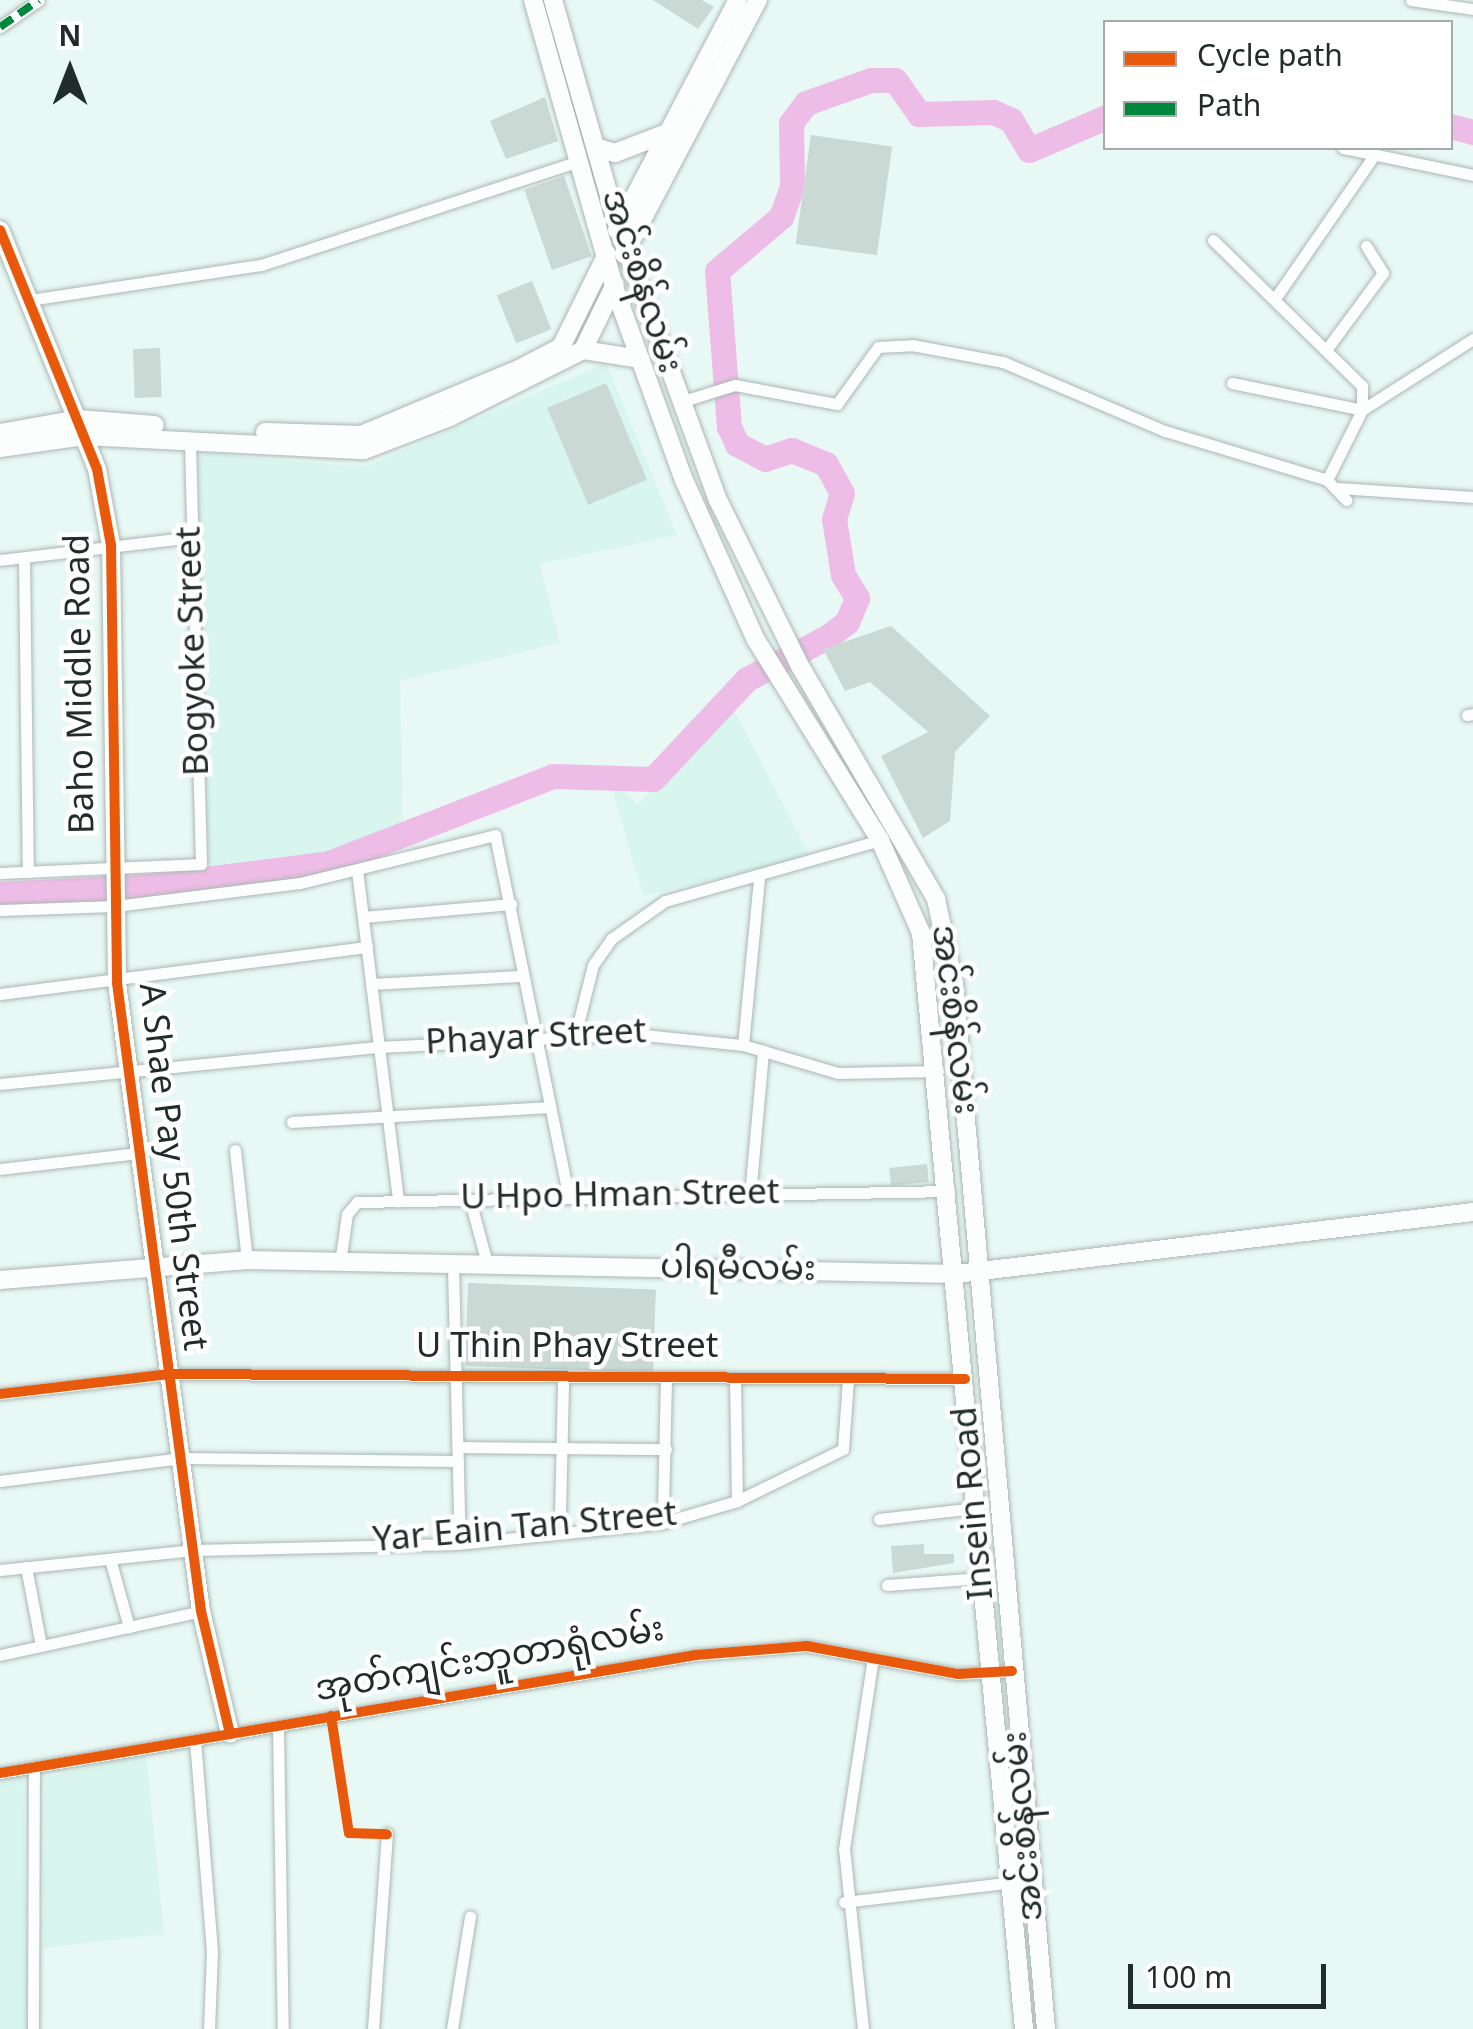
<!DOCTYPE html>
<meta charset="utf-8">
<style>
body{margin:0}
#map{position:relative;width:1473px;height:2029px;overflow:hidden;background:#e8f8f4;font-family:Georgia,"Noto Sans Myanmar",serif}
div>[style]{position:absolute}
.built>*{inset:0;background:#d8f5ee}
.river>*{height:25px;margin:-12.5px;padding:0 12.5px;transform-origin:12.5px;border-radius:12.5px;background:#eebde7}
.building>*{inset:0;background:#cbd9d5;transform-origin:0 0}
.roads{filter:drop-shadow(0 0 2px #abb7b4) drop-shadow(0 0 2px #abb7b4)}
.street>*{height:11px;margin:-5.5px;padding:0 5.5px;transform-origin:5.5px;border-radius:5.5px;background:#fcfefd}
.secondary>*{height:18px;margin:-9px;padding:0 9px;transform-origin:9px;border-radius:9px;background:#fcfefd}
.primary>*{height:18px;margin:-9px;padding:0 9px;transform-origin:9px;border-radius:9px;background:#fcfefd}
.quiet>*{height:8px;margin-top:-4px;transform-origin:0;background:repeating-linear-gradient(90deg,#00873e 0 15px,transparent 0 23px)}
.cycleway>*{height:10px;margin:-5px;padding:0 5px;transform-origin:5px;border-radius:5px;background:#e8590c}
span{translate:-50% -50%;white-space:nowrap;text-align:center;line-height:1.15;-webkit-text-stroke:9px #fff;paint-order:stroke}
.street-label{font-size:35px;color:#212d2a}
.legend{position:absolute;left:1103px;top:20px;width:350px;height:130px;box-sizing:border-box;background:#fff;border:2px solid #a6abaa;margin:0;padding:12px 18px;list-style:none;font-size:30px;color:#212d2a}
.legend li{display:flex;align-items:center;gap:20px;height:50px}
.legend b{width:50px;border:2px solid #a6abaa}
.north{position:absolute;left:20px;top:20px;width:100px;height:100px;-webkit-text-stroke:8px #fff;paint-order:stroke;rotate:0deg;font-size:28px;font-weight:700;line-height:40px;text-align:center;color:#212d2a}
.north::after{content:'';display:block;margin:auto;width:35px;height:45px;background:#212d2a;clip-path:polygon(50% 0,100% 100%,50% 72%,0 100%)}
.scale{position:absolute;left:1128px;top:1964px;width:198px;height:45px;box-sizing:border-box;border:5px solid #212d2a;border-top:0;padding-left:12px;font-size:30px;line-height:35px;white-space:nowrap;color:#212d2a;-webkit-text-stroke:8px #fff;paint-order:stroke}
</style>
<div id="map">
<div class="built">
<i style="clip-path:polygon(606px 363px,677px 535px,540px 564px,560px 643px,400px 681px,403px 830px,330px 854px,209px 873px,198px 453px,365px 467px)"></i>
<i style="clip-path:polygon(733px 708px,810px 856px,643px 896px,609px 778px,638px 804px)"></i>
<i style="clip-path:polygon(146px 1753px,164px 1934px,43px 1948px,45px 1778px)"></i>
<i style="clip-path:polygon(23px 1775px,28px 2029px,0 2029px,0 1779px)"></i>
</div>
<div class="river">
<i style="left:1450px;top:126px;width:24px;rotate:15deg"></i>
<i style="left:0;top:894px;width:150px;rotate:-3.1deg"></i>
<i style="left:150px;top:886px;width:180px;rotate:-7.3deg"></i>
<i style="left:329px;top:863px;width:240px;rotate:-21.2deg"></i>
<i style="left:553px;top:776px;width:100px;rotate:1.7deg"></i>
<i style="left:653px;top:779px;width:137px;rotate:-46.8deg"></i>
<i style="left:747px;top:679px;width:93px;rotate:-27.7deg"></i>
<i style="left:829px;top:636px;width:23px;rotate:-38deg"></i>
<i style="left:847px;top:622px;width:26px;rotate:-67deg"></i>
<i style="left:857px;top:598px;width:27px;rotate:-121deg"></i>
<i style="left:843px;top:575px;width:57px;rotate:-99.1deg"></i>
<i style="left:834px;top:519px;width:27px;rotate:-73deg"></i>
<i style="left:842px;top:493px;width:33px;rotate:-119deg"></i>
<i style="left:826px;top:464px;width:37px;rotate:-158deg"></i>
<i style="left:792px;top:450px;width:28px;rotate:162deg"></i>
<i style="left:765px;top:459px;width:32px;rotate:-152deg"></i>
<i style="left:737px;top:444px;width:19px;rotate:-115deg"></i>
<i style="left:729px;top:427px;width:156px;rotate:-94.4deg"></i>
<i style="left:717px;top:271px;width:84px;rotate:-40.2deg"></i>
<i style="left:781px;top:217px;width:33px;rotate:-70deg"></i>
<i style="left:792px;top:186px;width:63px;rotate:-90.9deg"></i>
<i style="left:791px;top:123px;width:25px;rotate:-53deg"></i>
<i style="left:806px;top:103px;width:69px;rotate:-19.5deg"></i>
<i style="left:871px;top:80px;width:24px"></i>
<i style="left:895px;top:80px;width:42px;rotate:54.8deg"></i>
<i style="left:919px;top:114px;width:74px;rotate:-1.5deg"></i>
<i style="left:993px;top:112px;width:20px;rotate:24deg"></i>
<i style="left:1011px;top:120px;width:35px;rotate:59deg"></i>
<i style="left:1029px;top:150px;width:84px;rotate:-23.2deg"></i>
</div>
<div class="building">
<i style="clip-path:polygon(653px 0,702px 0,714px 7px,698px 29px)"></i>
<i style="clip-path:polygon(545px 97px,558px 141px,506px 159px,490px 121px)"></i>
<i style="left:811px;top:135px;width:82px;height:110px;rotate:8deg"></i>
<i style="left:564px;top:176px;width:85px;height:42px;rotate:71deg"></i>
<i style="left:532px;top:281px;width:52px;height:38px;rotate:68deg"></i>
<i style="left:160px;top:348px;width:49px;height:27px;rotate:88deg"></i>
<i style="left:606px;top:383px;width:105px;height:64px;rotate:67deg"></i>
<i style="clip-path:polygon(891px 626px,990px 716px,955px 752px,950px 821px,923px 838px,881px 756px,928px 732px,870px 682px,845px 691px,823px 649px)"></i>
<i style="left:927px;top:1164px;width:18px;height:38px;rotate:84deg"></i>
<i style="left:468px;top:1283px;width:188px;height:83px;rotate:2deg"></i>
<i style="clip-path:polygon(924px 1544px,924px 1554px,954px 1554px,954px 1563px,893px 1573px,891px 1546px)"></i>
</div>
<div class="roads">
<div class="street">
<i style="left:1411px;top:0;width:63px;rotate:8.3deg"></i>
<i style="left:0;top:27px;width:47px;rotate:-34.7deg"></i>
<i style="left:1343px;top:148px;width:133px;rotate:11.7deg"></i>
<i style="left:1213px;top:240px;width:209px;rotate:44.4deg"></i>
<i style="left:1362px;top:386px;width:24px;rotate:90deg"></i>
<i style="left:1362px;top:410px;width:78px;rotate:116.6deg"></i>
<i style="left:1276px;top:297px;width:174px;rotate:-55.3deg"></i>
<i style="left:29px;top:300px;width:235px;rotate:-8.6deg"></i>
<i style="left:261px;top:265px;width:335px;rotate:-18.1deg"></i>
<i style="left:1329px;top:346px;width:91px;rotate:-53.5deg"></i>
<i style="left:1383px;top:273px;width:32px;rotate:-122deg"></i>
<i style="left:1232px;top:383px;width:133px;rotate:11.7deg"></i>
<i style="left:1362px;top:410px;width:132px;rotate:-32.6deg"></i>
<i style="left:680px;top:402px;width:58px;rotate:-17.2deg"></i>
<i style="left:735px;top:385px;width:104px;rotate:10.6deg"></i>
<i style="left:837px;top:404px;width:70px;rotate:-54.3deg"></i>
<i style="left:878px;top:347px;width:34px;rotate:-3deg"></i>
<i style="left:912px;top:345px;width:93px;rotate:10.6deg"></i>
<i style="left:1003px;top:362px;width:176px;rotate:23.1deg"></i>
<i style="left:1165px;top:431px;width:169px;rotate:16.8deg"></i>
<i style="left:1327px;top:480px;width:28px;rotate:46deg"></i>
<i style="left:1338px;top:488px;width:135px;rotate:3.8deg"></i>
<i style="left:24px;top:558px;width:314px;rotate:89.3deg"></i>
<i style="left:0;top:560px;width:193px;rotate:-6.8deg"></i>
<i style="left:1467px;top:715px;width:6px;rotate:-9deg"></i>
<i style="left:357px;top:870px;width:334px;rotate:82.9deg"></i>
<i style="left:0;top:873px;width:201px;rotate:-2.6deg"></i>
<i style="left:201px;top:864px;width:425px;rotate:-91.5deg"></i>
<i style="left:0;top:910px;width:115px;rotate:-2deg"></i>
<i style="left:115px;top:906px;width:186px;rotate:-7.1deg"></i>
<i style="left:300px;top:883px;width:201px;rotate:-13.8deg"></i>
<i style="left:495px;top:835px;width:366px;rotate:78.5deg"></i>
<i style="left:363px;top:917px;width:149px;rotate:-5deg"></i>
<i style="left:371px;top:984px;width:149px;rotate:-3.1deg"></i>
<i style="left:0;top:994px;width:370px;rotate:-7.3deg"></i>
<i style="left:574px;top:1040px;width:77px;rotate:-75.8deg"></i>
<i style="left:593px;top:965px;width:32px;rotate:-55deg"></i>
<i style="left:611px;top:939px;width:66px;rotate:-35.1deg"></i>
<i style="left:665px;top:901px;width:223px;rotate:-15.8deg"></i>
<i style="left:743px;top:1045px;width:168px;rotate:-84.5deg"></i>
<i style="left:0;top:1084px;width:381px;rotate:-5.6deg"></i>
<i style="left:379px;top:1047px;width:255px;rotate:-2.9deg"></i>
<i style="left:634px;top:1034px;width:110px;rotate:5.8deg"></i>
<i style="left:743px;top:1045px;width:99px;rotate:16.4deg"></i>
<i style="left:838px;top:1073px;width:100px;rotate:-1.1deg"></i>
<i style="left:292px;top:1122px;width:258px;rotate:-3.3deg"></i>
<i style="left:235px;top:1150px;width:111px;rotate:83.8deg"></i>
<i style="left:0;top:1169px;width:140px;rotate:-6.6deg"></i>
<i style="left:750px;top:1195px;width:145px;rotate:-84.8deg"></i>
<i style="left:471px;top:1204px;width:65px;rotate:74.9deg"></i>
<i style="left:340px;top:1263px;width:49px;rotate:-81.9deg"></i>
<i style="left:347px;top:1214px;width:16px;rotate:-50deg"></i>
<i style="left:357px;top:1202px;width:592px;rotate:-1.06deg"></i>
<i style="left:453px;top:1266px;width:253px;rotate:88.6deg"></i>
<i style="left:735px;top:1378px;width:123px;rotate:89.1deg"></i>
<i style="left:0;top:1394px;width:170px;rotate:-6.7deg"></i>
<i style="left:169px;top:1374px;width:796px;rotate:0.36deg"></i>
<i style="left:459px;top:1447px;width:207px;rotate:0.6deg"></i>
<i style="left:0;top:1481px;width:183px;rotate:-7.2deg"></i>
<i style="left:182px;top:1458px;width:276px;rotate:0.6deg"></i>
<i style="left:663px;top:1510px;width:132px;rotate:-88.7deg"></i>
<i style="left:560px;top:1516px;width:137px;rotate:-88.7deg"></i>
<i style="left:879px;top:1519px;width:98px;rotate:-6.5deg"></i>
<i style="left:110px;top:1559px;width:71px;rotate:74.4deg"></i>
<i style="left:26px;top:1567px;width:80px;rotate:79.2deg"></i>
<i style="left:0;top:1570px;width:195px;rotate:-5.9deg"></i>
<i style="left:194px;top:1550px;width:263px;rotate:-1.3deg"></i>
<i style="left:457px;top:1544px;width:206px;rotate:-5.8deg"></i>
<i style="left:662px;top:1523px;width:78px;rotate:-16.3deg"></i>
<i style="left:737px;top:1501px;width:118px;rotate:-26.1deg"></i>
<i style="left:843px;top:1449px;width:70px;rotate:-85.9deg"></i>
<i style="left:887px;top:1585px;width:94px;rotate:-4.3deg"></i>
<i style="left:0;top:1655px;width:206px;rotate:-12.3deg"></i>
<i style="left:278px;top:1727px;width:302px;rotate:89.1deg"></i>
<i style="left:195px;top:1740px;width:213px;rotate:85.4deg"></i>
<i style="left:212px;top:1952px;width:77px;rotate:92.2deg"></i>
<i style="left:0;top:1773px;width:706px;rotate:-9.62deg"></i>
<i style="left:696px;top:1655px;width:111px;rotate:-4.6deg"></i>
<i style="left:807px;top:1646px;width:154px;rotate:10.5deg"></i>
<i style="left:958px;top:1674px;width:54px;rotate:-3.2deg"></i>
<i style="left:844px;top:1902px;width:187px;rotate:-6.7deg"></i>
<i style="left:33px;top:2029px;width:262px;rotate:-89.8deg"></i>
<i style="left:373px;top:2029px;width:196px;rotate:-85.9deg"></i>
<i style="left:452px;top:2029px;width:114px;rotate:-80.9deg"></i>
<i style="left:863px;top:2029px;width:181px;rotate:-96deg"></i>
<i style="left:844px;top:1849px;width:193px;rotate:-81.4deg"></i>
</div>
<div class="secondary">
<i style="left:0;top:230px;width:258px;rotate:67.9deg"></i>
<i style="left:97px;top:469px;width:77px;rotate:79.6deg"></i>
<i style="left:111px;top:545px;width:438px;rotate:89.2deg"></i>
<i style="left:117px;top:983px;width:634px;rotate:82.38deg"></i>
<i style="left:201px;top:1611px;width:126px;rotate:76.7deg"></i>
</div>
<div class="primary">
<i style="left:533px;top:0;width:298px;rotate:74.2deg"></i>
<i style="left:614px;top:287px;width:205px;rotate:70.1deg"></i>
<i style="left:684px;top:480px;width:175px;rotate:65.8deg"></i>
<i style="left:756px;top:640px;width:235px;rotate:58.2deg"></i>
<i style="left:880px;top:840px;width:102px;rotate:66.2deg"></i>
<i style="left:921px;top:933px;width:1101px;rotate:84.63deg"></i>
<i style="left:553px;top:0;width:236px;rotate:74deg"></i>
<i style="left:618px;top:227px;width:291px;rotate:69.9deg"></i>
<i style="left:718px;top:500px;width:185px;rotate:63.7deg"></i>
<i style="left:800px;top:666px;width:270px;rotate:59.7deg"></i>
<i style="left:936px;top:899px;width:87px;rotate:78deg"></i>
<i style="left:954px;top:984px;width:1049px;rotate:84.97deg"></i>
<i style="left:596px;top:147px;width:20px;rotate:18deg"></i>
<i style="left:615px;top:153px;width:53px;rotate:-21.2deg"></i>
<i style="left:617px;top:230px;width:260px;rotate:-62.3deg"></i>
<i style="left:624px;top:254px;width:287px;rotate:-62.2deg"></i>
<i style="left:583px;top:350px;width:58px;rotate:9deg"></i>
<i style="left:265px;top:432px;width:96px;rotate:1.8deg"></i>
<i style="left:361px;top:435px;width:171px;rotate:-22.7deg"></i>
<i style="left:519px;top:369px;width:47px;rotate:-27.6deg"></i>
<i style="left:561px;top:347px;width:104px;rotate:-63.7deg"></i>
<i style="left:0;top:433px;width:79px;rotate:-10.2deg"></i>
<i style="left:78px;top:419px;width:77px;rotate:4.5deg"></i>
<i style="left:0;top:448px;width:85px;rotate:-8.1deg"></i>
<i style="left:84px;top:436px;width:280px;rotate:2.9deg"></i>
<i style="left:364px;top:450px;width:92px;rotate:-21deg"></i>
<i style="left:450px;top:417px;width:149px;rotate:-26.7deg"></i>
<i style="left:583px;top:350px;width:73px;rotate:-64.1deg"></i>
<i style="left:0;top:1280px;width:248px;rotate:-4.6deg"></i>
<i style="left:247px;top:1260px;width:709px;rotate:1.13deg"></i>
<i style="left:956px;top:1274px;width:521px;rotate:-6.84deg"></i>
</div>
</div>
<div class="quiet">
<i style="left:0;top:27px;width:47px;rotate:-34.7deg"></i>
</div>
<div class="cycleway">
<i style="left:0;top:230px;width:258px;rotate:67.9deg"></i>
<i style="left:97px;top:469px;width:77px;rotate:79.6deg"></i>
<i style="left:111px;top:545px;width:438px;rotate:89.2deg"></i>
<i style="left:117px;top:983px;width:634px;rotate:82.38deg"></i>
<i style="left:201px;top:1611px;width:126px;rotate:76.7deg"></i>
<i style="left:0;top:1394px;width:170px;rotate:-6.7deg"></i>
<i style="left:169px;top:1374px;width:796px;rotate:0.36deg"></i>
<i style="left:331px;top:1716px;width:118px;rotate:81.3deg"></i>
<i style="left:349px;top:1833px;width:38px;rotate:2deg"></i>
<i style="left:0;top:1773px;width:706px;rotate:-9.62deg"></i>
<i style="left:696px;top:1655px;width:111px;rotate:-4.6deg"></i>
<i style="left:807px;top:1646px;width:154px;rotate:10.5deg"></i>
<i style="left:958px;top:1674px;width:54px;rotate:-3.2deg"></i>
</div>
<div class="street-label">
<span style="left:639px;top:282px;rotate:72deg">အင်းစိန်လမ်း</span>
<span style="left:196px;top:651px;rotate:-92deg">Bogyoke Street</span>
<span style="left:83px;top:684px;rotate:-91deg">Baho Middle Road</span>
<span style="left:952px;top:1020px;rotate:83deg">အင်းစိန်လမ်း</span>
<span style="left:536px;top:1040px;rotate:-3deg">Phayar Street</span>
<span style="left:170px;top:1167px;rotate:83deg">A Shae Pay 50th Street</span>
<span style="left:620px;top:1198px;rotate:-1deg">U Hpo Hman Street</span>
<span style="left:738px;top:1271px;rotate:1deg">ပါရမီလမ်း</span>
<span style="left:567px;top:1349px">U Thin Phay Street</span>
<span style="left:976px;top:1503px;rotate:-95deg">Insein Road</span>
<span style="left:525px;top:1530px;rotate:-5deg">Yar Eain Tan Street</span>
<span style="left:490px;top:1662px;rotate:-10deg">အုတ်ကျင်းဘူတာရုံလမ်း</span>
<span style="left:1026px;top:1826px;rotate:-95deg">အင်းစိန်လမ်း</span>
</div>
<ul class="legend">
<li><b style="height:12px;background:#e8590c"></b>Cycle path</li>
<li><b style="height:12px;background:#00873e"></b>Path</li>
</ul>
<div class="north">N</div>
<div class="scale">100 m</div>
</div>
